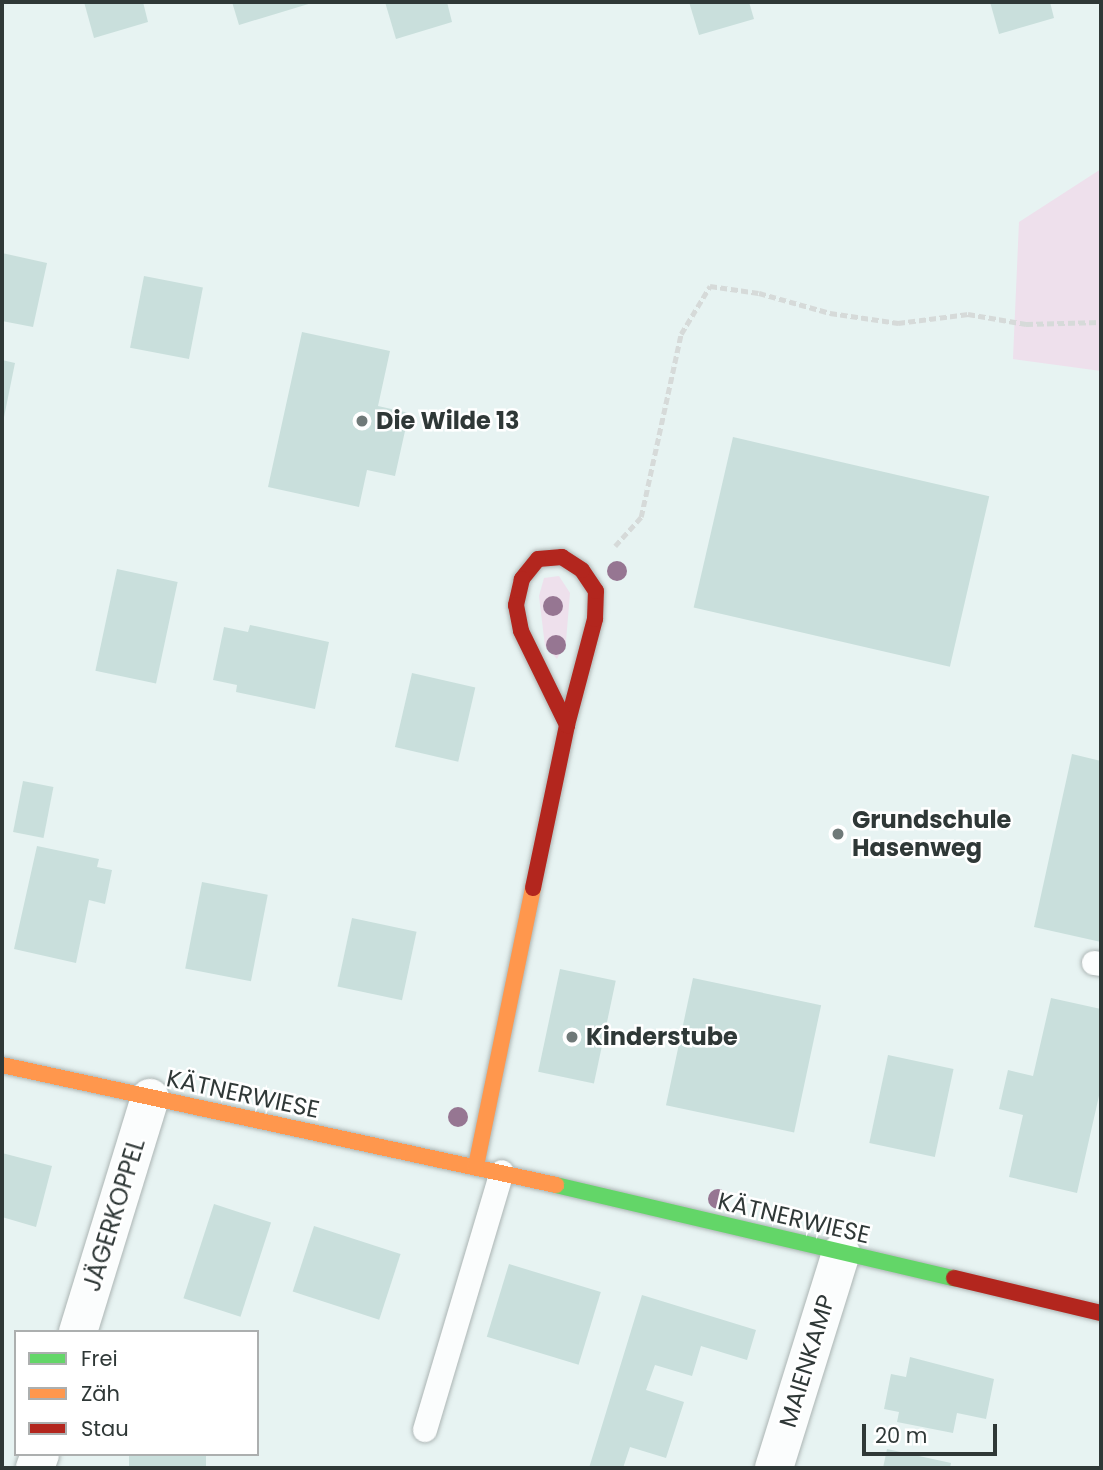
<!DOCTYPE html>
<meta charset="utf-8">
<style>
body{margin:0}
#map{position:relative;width:1103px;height:1470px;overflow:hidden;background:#e7f3f2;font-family:Poppins,sans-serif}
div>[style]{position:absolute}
.green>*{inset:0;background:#eee0ec}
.building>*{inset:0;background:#c9dfdc;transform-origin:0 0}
.path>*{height:4.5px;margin-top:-2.25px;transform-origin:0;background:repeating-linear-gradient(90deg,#d6dad9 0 7px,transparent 0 10.5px)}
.roads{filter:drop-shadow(0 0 2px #acb5b4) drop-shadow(0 0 2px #acb5b4)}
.lane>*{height:24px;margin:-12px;padding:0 12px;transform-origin:12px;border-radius:12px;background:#fbfdfd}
.street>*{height:38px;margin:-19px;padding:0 19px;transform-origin:19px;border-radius:19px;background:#fbfdfd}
.fast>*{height:16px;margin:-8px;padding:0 8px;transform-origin:8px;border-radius:8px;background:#63d668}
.slow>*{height:16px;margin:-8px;padding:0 8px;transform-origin:8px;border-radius:8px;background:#ff974d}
.jam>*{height:16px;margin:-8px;padding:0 8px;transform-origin:8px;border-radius:8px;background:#b3261e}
.trees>*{width:20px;height:20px;margin:-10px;border-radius:50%;background:#967692}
.dots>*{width:19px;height:19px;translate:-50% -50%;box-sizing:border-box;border:4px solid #fff;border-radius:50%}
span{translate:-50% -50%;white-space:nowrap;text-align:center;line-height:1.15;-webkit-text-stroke:5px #fff;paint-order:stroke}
.poi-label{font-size:24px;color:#2f3837;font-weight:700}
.left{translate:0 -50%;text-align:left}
.street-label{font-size:24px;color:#2f3837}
.frame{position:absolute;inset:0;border:4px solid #2f3837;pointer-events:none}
.legend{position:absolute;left:14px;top:1330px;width:245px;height:126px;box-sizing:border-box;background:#fff;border:2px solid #acafaf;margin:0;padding:9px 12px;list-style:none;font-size:21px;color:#2f3837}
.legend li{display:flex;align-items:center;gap:14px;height:35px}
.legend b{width:35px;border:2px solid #acafaf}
.scale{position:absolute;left:862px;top:1424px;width:135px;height:32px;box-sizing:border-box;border:4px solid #2f3837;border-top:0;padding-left:9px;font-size:21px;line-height:24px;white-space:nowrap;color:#2f3837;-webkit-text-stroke:5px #fff;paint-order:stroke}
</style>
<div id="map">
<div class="green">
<i style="clip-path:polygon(1101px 169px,1101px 371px,1013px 359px,1019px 222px)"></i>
<i style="clip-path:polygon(559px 576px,570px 593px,566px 641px,557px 659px,545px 646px,539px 596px,544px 578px)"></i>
</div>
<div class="building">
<i style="clip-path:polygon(84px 2px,143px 2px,148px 22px,94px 38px)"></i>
<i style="clip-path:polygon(232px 2px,315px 2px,239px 25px)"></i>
<i style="clip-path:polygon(385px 2px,447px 2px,452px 22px,396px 39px)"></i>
<i style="clip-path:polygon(689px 2px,749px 2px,754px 19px,699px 35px)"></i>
<i style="clip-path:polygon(990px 2px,1050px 2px,1054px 18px,999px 34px)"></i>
<i style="clip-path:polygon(2px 253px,47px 263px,33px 327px,2px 321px)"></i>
<i style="left:144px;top:276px;width:60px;height:73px;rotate:11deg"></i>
<i style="clip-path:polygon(302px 332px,390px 351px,378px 406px,409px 413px,395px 476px,367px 470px,359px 507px,268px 487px)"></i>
<i style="clip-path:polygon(2px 360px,15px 363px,3px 422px,2px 422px)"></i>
<i style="left:733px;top:437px;width:263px;height:175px;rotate:13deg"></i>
<i style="left:117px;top:569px;width:62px;height:104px;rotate:12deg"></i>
<i style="clip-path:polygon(250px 625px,329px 642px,315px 709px,236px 692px,237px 685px,213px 680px,224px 627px,248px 632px)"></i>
<i style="left:412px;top:673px;width:65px;height:76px;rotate:13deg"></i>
<i style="clip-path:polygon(1072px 754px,1101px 761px,1101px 942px,1034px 927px)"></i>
<i style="left:23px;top:781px;width:31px;height:52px;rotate:11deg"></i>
<i style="clip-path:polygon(37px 846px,99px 859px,97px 867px,112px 870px,105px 904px,89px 900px,76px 963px,14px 949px)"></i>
<i style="left:202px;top:882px;width:67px;height:88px;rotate:11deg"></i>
<i style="left:352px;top:918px;width:66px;height:70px;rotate:12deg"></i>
<i style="left:560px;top:969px;width:57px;height:105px;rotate:12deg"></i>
<i style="left:693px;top:978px;width:131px;height:130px;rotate:12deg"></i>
<i style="clip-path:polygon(1051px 998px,1101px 1009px,1101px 1087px,1077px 1193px,1009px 1177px,1023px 1115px,999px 1109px,1008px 1070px,1033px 1076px)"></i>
<i style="left:888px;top:1055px;width:67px;height:90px;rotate:12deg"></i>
<i style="clip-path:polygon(2px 1153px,52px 1166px,36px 1227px,2px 1217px)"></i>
<i style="left:214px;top:1204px;width:60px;height:99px;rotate:18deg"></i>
<i style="left:314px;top:1226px;width:91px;height:69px;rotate:18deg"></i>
<i style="left:509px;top:1264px;width:96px;height:76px;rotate:17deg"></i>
<i style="clip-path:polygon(642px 1295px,756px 1330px,747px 1360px,701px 1346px,692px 1376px,655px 1365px,646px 1390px,684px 1402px,666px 1458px,630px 1447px,623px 1468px,589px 1468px)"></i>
<i style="clip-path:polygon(910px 1357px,994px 1379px,986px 1419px,957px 1413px,953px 1433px,897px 1422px,899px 1412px,884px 1409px,891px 1374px,906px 1377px)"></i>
<i style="clip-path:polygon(887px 1449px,951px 1463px,950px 1468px,883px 1468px)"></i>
<i style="left:129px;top:1454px;width:77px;height:14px"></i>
</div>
<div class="path">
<i style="left:615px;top:546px;width:39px;rotate:-48deg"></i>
<i style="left:641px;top:517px;width:187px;rotate:-77.7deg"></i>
<i style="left:681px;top:334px;width:56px;rotate:-58.9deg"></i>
<i style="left:710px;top:286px;width:49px;rotate:8.1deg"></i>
<i style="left:759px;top:293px;width:74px;rotate:15.7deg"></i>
<i style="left:830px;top:313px;width:69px;rotate:8.4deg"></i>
<i style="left:898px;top:323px;width:71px;rotate:-7.3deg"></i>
<i style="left:968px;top:314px;width:59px;rotate:9.8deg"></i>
<i style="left:1026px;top:324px;width:75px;rotate:-1.5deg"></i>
</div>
<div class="roads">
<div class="lane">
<i style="left:1094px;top:963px;width:7px;rotate:8deg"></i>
<i style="left:425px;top:1430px;width:269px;rotate:-73.4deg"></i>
</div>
<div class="street">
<i style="left:78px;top:1332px;width:245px;rotate:-72.9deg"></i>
<i style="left:35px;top:1468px;width:15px;rotate:-70deg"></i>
<i style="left:774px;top:1468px;width:225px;rotate:-72.7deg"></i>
</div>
<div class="fast">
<i style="left:556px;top:1185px;width:409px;rotate:13.2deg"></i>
</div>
<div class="slow">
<i style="left:2px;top:1065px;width:567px;rotate:12.22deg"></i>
<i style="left:476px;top:1166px;width:284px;rotate:-78.4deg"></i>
</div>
<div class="jam">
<i style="left:533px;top:888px;width:167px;rotate:-78.2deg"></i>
<i style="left:567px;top:725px;width:110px;rotate:-75.2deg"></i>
<i style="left:595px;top:619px;width:28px;rotate:-88deg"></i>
<i style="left:596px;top:591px;width:25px;rotate:-124deg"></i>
<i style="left:582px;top:570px;width:24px;rotate:-147deg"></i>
<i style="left:562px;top:557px;width:24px;rotate:175deg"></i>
<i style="left:538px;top:559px;width:26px;rotate:129deg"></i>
<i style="left:522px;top:579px;width:27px;rotate:103deg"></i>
<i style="left:516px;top:605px;width:26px;rotate:79deg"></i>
<i style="left:521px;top:631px;width:105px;rotate:63.9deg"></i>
<i style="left:954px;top:1278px;width:151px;rotate:13.4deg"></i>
</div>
</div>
<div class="trees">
<i style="left:617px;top:571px"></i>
<i style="left:553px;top:606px"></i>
<i style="left:556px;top:645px"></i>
<i style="left:458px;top:1117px"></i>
<i style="left:718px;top:1199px"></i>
</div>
<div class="dots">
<i style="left:362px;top:421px;background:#6f7978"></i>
<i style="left:838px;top:834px;background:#6f7978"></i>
<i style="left:572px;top:1037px;background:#6f7978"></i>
</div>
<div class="poi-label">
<span class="left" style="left:376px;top:421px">Die Wilde 13</span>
<span class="left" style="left:852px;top:834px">Grundschule<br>Hasenweg</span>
<span class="left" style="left:586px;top:1037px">Kinderstube</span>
</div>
<div class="street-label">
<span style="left:243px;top:1094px;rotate:12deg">KÄTNERWIESE</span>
<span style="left:114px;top:1215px;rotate:-73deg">JÄGERKOPPEL</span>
<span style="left:794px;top:1218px;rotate:13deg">KÄTNERWIESE</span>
<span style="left:807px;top:1361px;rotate:-73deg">MAIENKAMP</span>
</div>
<div class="frame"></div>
<ul class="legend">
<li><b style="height:9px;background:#63d668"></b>Frei</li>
<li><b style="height:9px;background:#ff974d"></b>Zäh</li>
<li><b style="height:9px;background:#b3261e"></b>Stau</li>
</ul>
<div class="scale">20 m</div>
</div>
